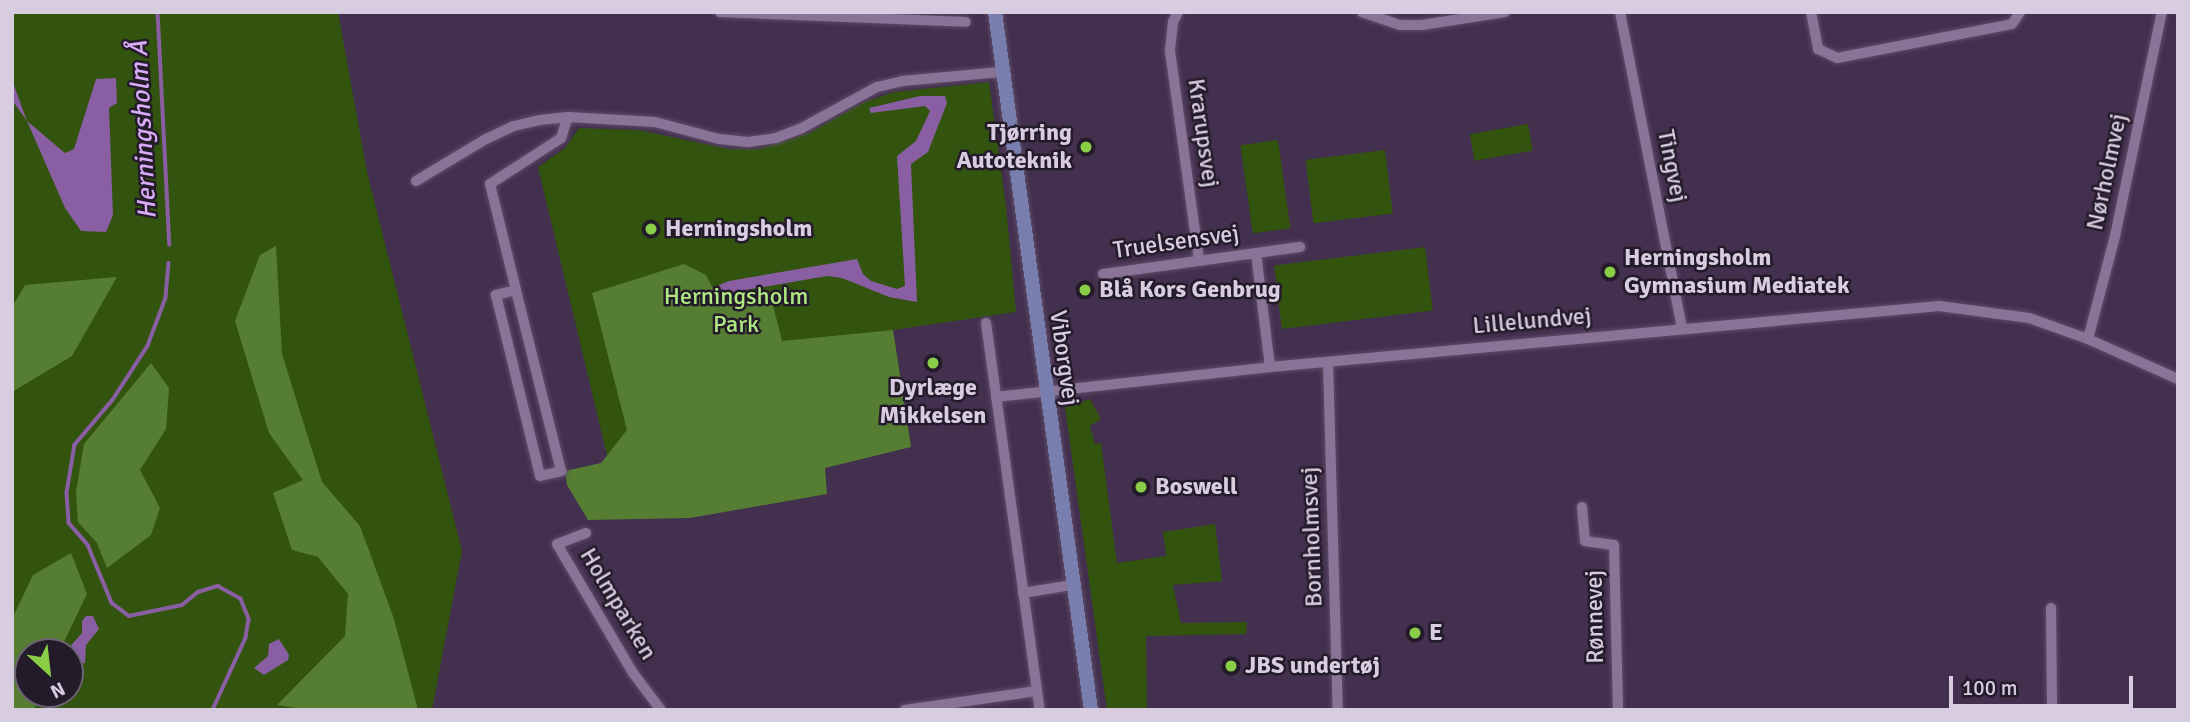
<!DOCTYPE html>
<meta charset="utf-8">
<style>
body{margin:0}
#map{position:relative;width:2190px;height:722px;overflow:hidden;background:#432f4e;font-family:Signika,sans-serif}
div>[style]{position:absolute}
.green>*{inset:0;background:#32540e;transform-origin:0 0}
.forest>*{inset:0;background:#567e33}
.water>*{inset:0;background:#8a5ea3}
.stream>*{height:3.5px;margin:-1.75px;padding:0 1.75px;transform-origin:1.75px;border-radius:1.75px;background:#8a5ea3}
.roads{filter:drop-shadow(0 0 2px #5e4d67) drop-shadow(0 0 2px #5e4d67)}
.street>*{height:10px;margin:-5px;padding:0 5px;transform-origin:5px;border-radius:5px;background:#897397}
.secondary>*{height:14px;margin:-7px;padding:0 7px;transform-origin:7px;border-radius:7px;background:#787eae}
.dots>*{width:19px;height:19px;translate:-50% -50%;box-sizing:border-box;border:4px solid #241b2a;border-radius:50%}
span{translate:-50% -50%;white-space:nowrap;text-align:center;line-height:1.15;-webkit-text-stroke:5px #241b2a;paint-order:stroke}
.poi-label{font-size:24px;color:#d8cce0;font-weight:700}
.right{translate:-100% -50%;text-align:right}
.left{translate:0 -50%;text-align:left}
.street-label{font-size:24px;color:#d8cce0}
.park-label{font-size:24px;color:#b0e983}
.water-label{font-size:26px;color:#daabf7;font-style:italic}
.frame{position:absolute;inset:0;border:14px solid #d8cce0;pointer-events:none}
.north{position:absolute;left:14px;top:638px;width:70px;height:70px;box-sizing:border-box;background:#241b2a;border:2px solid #6c6273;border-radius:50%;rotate:153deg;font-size:19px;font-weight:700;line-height:28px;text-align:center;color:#d8cce0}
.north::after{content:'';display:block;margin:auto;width:24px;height:32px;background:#8ace48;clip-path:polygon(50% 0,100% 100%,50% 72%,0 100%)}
.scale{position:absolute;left:1949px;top:676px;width:184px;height:32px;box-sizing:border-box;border:4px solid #d8cce0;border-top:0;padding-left:9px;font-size:21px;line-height:24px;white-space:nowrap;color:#d8cce0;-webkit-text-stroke:5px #241b2a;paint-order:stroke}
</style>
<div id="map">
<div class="green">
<i style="clip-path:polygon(evenodd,12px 12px,338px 12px,367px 172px,462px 551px,432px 710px,12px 710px,12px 12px,28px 652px,70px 652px,70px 694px,28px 694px,28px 652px)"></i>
<i style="clip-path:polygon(989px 82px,1006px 206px,1016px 312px,893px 330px,911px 447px,625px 501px,606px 451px,538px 167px,565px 148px,579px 128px,639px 130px,729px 149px,759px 149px,809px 133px,862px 103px,894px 92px)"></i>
<i style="left:1528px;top:124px;width:27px;height:59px;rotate:80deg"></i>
<i style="left:1278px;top:140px;width:89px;height:38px;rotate:82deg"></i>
<i style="left:1385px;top:150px;width:64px;height:80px;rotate:83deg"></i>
<i style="left:1425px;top:247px;width:64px;height:152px;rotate:83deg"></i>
<i style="clip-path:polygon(1090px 399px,1101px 419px,1090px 426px,1095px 444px,1101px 443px,1117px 563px,1166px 556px,1163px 532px,1215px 524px,1222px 581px,1173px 585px,1181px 623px,1247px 622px,1246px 634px,1146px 636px,1147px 710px,1107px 710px,1065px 407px)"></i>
</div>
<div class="forest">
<i style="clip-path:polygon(276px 246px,282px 354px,322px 482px,360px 526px,394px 619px,418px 710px,309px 710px,277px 705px,345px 636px,348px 594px,318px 557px,292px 550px,273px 493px,303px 480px,269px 433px,235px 321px,260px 255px)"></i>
<i style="clip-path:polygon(684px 264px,706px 275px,718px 298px,726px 302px,773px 305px,782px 341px,893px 330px,911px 447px,825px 468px,827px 494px,690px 518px,588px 520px,567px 485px,565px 471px,601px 463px,627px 430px,592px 293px)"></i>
<i style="clip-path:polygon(117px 277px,72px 356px,12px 392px,12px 307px,25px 285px)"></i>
<i style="clip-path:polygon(151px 363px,169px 388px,166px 429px,140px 470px,160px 508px,151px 535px,107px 568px,97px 543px,78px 522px,76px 492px,84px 444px)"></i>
<i style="clip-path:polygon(71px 553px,87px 594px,59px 652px,28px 652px,28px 694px,39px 694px,34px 710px,12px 710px,12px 619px,33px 575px)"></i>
</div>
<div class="water">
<i style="clip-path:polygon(116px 78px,117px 103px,109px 108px,113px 215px,106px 232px,81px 231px,65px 208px,27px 121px,12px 100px,12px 80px,27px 121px,65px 153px,74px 149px,96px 79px)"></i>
<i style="clip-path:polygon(920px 96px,945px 96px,947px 103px,928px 152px,911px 164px,917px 302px,889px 297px,842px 278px,827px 276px,722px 294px,719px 285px,729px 281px,857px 259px,863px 274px,871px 281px,897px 289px,905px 286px,897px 156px,916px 141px,930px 111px,925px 106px,871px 113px,869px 108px)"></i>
<i style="clip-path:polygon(86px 616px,93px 616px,99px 629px,86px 645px,85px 663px,76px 664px,68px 649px,82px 633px,82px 621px)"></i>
<i style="clip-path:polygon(279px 639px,289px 655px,288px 660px,264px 675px,254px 668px,268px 656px,269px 644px)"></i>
</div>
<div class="stream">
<i style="left:158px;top:12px;width:233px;rotate:87.1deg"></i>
<i style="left:169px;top:263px;width:35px;rotate:95deg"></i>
<i style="left:166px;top:298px;width:51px;rotate:110.6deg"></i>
<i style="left:148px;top:346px;width:64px;rotate:122.9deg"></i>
<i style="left:113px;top:400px;width:59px;rotate:130.2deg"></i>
<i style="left:75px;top:445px;width:49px;rotate:99.5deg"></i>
<i style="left:67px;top:493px;width:30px;rotate:86deg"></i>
<i style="left:69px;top:523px;width:29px;rotate:49deg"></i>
<i style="left:88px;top:545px;width:63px;rotate:67.5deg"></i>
<i style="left:112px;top:603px;width:21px;rotate:37deg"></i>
<i style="left:129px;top:616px;width:54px;rotate:-11.7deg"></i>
<i style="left:182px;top:605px;width:21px;rotate:-39deg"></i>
<i style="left:198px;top:592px;width:21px;rotate:-17deg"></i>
<i style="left:218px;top:586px;width:26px;rotate:29deg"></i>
<i style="left:241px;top:599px;width:22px;rotate:68deg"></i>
<i style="left:249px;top:619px;width:19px;rotate:99deg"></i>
<i style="left:246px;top:638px;width:79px;rotate:114.6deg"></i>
</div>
<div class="roads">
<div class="street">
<i style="left:720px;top:12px;width:246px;rotate:2.3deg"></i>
<i style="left:1178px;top:12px;width:11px;rotate:117deg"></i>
<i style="left:1173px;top:22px;width:29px;rotate:96deg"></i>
<i style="left:1170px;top:51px;width:212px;rotate:82.1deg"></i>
<i style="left:1362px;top:12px;width:40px;rotate:18.9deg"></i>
<i style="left:1400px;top:25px;width:22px"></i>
<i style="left:1422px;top:25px;width:84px;rotate:-8.9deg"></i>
<i style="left:1620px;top:12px;width:322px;rotate:78.9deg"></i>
<i style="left:1811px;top:12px;width:38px;rotate:79deg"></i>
<i style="left:1818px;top:49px;width:21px;rotate:25deg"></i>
<i style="left:1837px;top:58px;width:178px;rotate:-11deg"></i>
<i style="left:2012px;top:24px;width:14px;rotate:-56deg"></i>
<i style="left:416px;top:181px;width:82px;rotate:-31deg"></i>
<i style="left:486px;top:139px;width:31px;rotate:-25deg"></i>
<i style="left:514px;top:126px;width:27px;rotate:-13deg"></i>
<i style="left:540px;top:120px;width:28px;rotate:-6deg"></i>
<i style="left:568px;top:117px;width:87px;rotate:3.3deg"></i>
<i style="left:655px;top:122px;width:66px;rotate:14.9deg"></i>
<i style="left:719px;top:139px;width:29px;rotate:6deg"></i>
<i style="left:748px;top:142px;width:28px;rotate:-8deg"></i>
<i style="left:776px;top:138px;width:28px;rotate:-21deg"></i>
<i style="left:802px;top:128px;width:85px;rotate:-28.7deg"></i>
<i style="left:877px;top:87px;width:26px;rotate:-13deg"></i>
<i style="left:902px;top:81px;width:99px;rotate:-5.2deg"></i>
<i style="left:1256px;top:253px;width:115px;rotate:83deg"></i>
<i style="left:1103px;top:274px;width:199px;rotate:-7.8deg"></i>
<i style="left:516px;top:290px;width:21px;rotate:166deg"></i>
<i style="left:496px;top:295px;width:186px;rotate:76.3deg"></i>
<i style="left:540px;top:476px;width:22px;rotate:-13deg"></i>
<i style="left:561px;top:471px;width:187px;rotate:-104deg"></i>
<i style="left:516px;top:290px;width:109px;rotate:-103.8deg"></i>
<i style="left:490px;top:184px;width:85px;rotate:-32.9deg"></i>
<i style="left:561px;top:138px;width:22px;rotate:-72deg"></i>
<i style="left:986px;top:323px;width:391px;rotate:82.1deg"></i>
<i style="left:2088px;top:339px;width:106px;rotate:-75.3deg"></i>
<i style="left:2115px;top:236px;width:229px;rotate:-78.2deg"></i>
<i style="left:1328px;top:362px;width:348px;rotate:88.4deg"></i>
<i style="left:996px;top:397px;width:276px;rotate:-6.2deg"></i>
<i style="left:1270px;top:367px;width:672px;rotate:-5.21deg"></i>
<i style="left:1939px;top:306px;width:91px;rotate:7.6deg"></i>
<i style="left:2029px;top:318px;width:63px;rotate:19.6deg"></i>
<i style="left:2088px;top:339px;width:98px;rotate:24deg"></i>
<i style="left:1582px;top:507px;width:34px;rotate:85deg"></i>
<i style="left:1585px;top:541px;width:29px;rotate:8deg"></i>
<i style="left:1614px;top:545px;width:165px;rotate:88.6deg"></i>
<i style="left:586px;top:533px;width:31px;rotate:159deg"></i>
<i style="left:557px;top:544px;width:150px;rotate:59.5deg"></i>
<i style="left:633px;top:673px;width:46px;rotate:52.9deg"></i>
<i style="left:1023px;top:593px;width:50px;rotate:-9.3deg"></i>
<i style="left:2051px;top:608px;width:102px;rotate:89.4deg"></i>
<i style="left:905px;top:710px;width:133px;rotate:-8.2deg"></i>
</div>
<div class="secondary">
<i style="left:995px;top:12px;width:705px;rotate:82.17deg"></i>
</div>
</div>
<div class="dots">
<i style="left:1086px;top:147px;background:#8ace48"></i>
<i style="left:651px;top:229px;background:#8ace48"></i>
<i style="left:1610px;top:272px;background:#8ace48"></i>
<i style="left:1085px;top:290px;background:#8ace48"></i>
<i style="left:933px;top:363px;background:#8ace48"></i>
<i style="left:1141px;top:487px;background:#8ace48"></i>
<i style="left:1415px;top:633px;background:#8ace48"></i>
<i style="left:1231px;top:666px;background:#8ace48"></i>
</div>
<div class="poi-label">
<span class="right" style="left:1072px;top:147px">Tjørring<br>Autoteknik</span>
<span class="left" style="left:665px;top:229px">Herningsholm</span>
<span class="left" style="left:1624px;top:272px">Herningsholm<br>Gymnasium Mediatek</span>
<span class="left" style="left:1099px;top:290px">Blå Kors Genbrug</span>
<span style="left:933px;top:402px">Dyrlæge<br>Mikkelsen</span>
<span class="left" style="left:1155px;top:487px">Boswell</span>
<span class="left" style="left:1429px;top:633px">E</span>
<span class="left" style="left:1245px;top:666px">JBS undertøj</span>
</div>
<div class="street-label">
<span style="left:1203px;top:133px;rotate:82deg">Krarupsvej</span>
<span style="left:1672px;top:166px;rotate:79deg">Tingvej</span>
<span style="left:2107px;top:172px;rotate:-78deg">Nørholmvej</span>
<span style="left:1176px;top:242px;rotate:-8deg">Truelsensvej</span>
<span style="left:1532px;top:321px;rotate:-5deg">Lillelundvej</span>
<span style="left:1064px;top:358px;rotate:82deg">Viborgvej</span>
<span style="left:1312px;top:537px;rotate:-92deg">Bornholmsvej</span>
<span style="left:618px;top:604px;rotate:59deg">Holmparken</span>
<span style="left:1595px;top:617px;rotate:-91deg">Rønnevej</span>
</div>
<div class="park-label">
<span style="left:736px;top:311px">Herningsholm<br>Park</span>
</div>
<div class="water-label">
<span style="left:144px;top:130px;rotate:-93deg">Herningsholm Å</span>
</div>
<div class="frame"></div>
<div class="north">N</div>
<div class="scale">100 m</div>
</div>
